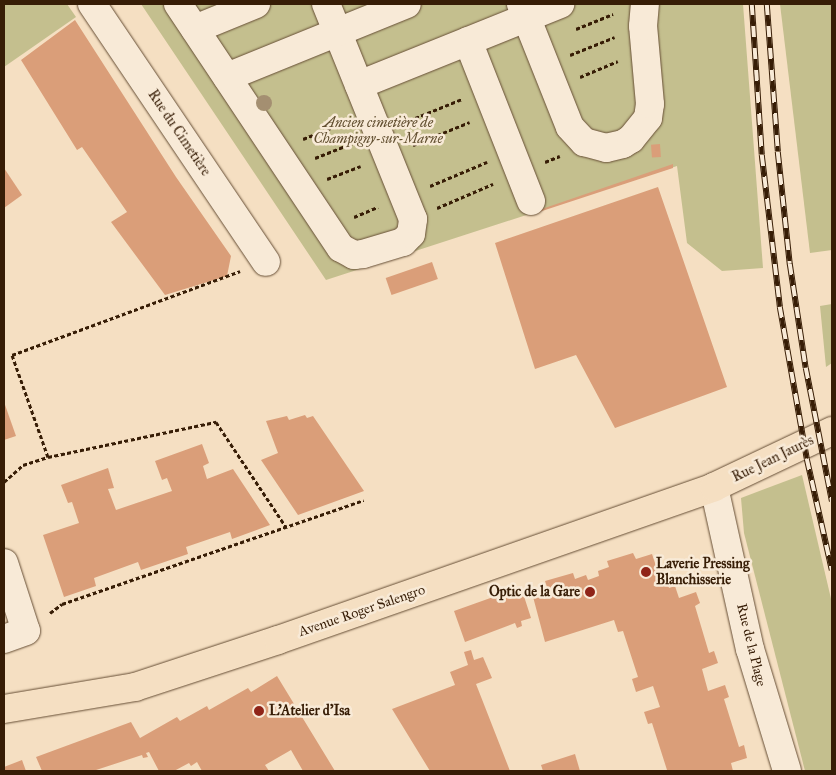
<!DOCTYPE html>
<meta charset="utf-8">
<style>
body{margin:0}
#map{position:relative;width:836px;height:775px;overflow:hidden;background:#f5dfc2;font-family:"IM FELL Great Primer",serif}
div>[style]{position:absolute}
.green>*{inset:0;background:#c4bf8e}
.building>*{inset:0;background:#da9e79;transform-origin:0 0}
.path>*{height:3px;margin-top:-1.5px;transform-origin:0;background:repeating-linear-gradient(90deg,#371d06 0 4px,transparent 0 6.5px)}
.roads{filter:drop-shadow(0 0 1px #664e35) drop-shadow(0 0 1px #664e35)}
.minor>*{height:28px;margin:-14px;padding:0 14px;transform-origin:14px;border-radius:14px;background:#f8ead7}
.major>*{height:28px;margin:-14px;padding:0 14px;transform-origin:14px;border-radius:14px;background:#f5dfc2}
.rail>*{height:5.5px;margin-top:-2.75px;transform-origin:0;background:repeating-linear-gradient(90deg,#f8ead7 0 11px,#371d06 0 22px);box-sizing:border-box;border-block:1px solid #371d06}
.trees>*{width:16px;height:16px;margin:-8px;border-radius:50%;background:#a48f71}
.dots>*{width:14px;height:14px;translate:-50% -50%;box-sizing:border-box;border:2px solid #f8ead7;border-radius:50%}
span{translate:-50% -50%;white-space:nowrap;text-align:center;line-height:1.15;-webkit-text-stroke:5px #f8ead7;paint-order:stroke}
.park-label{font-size:14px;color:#614e2f;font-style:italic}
.street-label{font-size:14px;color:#371d06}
.poi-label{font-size:14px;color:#371d06;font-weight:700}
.left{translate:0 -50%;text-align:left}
.right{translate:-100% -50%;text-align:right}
.frame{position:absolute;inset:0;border:5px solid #371d06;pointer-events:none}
</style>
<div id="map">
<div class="green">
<i style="clip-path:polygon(4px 4px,67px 4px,76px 17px,4px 67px)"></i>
<i style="clip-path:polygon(141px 4px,743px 4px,763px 268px,722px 271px,687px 243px,677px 166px,326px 280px)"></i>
<i style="clip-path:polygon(780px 4px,832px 4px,832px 250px,810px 253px)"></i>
<i style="clip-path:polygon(832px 304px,832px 363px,826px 367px,820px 306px)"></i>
<i style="clip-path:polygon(802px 475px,832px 603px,832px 771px,805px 771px,744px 533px,741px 498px)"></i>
</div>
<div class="building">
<i style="clip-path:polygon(75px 20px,176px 177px,231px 256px,227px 276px,165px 295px,111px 222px,127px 212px,82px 147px,77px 150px,21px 60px)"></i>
<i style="left:660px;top:144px;width:13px;height:9px;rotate:86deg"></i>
<i style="clip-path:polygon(673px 164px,673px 168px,536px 213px,536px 211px)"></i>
<i style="clip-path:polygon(4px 168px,22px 195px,4px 208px)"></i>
<i style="clip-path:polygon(658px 187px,727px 387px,615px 428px,576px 355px,535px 369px,495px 243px)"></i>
<i style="left:432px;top:262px;width:18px;height:49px;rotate:71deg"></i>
<i style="clip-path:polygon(4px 402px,16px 436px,4px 440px)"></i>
<i style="clip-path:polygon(305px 415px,307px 418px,313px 416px,364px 491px,298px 515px,261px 460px,278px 453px,266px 421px,287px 416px,289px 420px)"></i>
<i style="clip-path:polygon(202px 444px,209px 463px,203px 466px,207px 479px,233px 469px,270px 525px,232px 539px,230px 532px,186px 547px,188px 554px,141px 570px,138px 562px,94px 578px,96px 586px,64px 597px,43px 535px,79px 523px,72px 502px,68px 503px,61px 485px,108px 468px,114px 488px,108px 489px,116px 510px,172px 491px,167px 478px,162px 480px,155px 461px)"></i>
<i style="clip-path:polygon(633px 553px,636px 559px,652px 554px,656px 566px,662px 564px,669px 588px,675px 586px,679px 598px,696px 592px,700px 603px,695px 606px,709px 653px,714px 651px,718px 663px,702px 669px,708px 691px,725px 685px,729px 697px,724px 699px,739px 747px,744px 745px,747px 758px,731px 763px,733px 771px,663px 771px,667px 770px,652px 723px,648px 724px,644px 712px,660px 707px,653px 686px,636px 692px,632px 679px,638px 677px,623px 631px,618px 632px,614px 620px,545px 642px,532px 593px,547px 587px,545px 581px,573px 573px,575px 579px,586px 575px,588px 580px,599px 576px,598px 571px,609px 567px,607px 561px)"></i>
<i style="clip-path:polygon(521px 587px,531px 618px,521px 621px,522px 626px,517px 628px,515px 623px,465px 642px,454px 611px)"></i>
<i style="clip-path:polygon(471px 650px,474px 660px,483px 657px,492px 678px,476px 684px,510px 771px,430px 771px,392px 709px,455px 685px,450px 672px,468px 665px,464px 652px)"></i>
<i style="clip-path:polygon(277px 676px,335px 771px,303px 771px,291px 750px,265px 765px,269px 771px,202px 771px,197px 762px,191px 766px,189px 763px,174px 771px,159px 771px,149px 752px,146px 753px,148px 757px,143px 758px,142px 755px,93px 771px,42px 771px,36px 757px,131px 722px,140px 738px,177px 717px,180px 721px,207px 706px,209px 710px,248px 688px,251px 692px)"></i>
<i style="clip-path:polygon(575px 754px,580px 771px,543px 771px,541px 765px)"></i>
<i style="clip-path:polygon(22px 760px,26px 771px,4px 771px,4px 767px)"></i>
</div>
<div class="path">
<i style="left:576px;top:29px;width:40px;rotate:-22deg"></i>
<i style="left:570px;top:55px;width:48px;rotate:-21.8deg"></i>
<i style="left:580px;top:77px;width:41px;rotate:-22.8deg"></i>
<i style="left:403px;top:123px;width:64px;rotate:-22.1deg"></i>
<i style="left:303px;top:139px;width:43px;rotate:-21.8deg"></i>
<i style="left:413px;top:145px;width:61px;rotate:-22deg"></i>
<i style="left:315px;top:158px;width:41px;rotate:-21.5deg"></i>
<i style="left:545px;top:162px;width:16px;rotate:-22deg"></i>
<i style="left:327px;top:179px;width:36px;rotate:-21deg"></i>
<i style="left:430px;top:186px;width:62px;rotate:-22.8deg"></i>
<i style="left:437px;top:208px;width:61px;rotate:-23.2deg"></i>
<i style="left:354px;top:217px;width:26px;rotate:-23deg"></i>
<i style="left:48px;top:457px;width:172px;rotate:-11.8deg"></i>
<i style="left:216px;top:422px;width:126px;rotate:56.3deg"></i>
<i style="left:4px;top:482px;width:25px;rotate:-42deg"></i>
<i style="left:23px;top:465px;width:26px;rotate:-18deg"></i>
<i style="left:48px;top:457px;width:108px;rotate:-109.4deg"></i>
<i style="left:12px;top:355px;width:243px;rotate:-20.2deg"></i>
<i style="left:50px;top:613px;width:15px;rotate:-37deg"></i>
<i style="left:62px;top:604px;width:319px;rotate:-19deg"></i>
</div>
<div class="roads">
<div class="minor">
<i style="left:92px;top:4px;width:311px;rotate:56deg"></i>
<i style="left:178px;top:4px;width:293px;rotate:56.3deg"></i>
<i style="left:341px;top:248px;width:15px;rotate:28deg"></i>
<i style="left:354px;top:255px;width:9px;rotate:-6deg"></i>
<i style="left:363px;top:254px;width:42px;rotate:-16.7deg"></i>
<i style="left:403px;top:242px;width:11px;rotate:-45deg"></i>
<i style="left:411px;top:234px;width:15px;rotate:-82deg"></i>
<i style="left:413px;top:219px;width:232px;rotate:-112deg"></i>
<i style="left:521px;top:4px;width:132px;rotate:68.3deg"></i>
<i style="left:570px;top:127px;width:21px;rotate:47deg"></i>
<i style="left:584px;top:142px;width:23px;rotate:15deg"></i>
<i style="left:606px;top:148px;width:17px;rotate:-13deg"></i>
<i style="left:623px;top:144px;width:9px;rotate:-32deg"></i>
<i style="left:631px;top:139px;width:27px;rotate:-51deg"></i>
<i style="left:648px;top:118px;width:14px;rotate:-82deg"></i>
<i style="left:650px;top:104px;width:78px;rotate:-95.1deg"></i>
<i style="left:643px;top:26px;width:22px;rotate:-85deg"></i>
<i style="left:195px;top:29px;width:66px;rotate:-22.3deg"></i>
<i style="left:468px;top:41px;width:172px;rotate:68.5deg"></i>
<i style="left:227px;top:77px;width:194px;rotate:-22.1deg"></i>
<i style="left:359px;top:85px;width:217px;rotate:-21.9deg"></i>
<i style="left:714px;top:487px;width:166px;rotate:77.5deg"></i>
<i style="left:750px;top:649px;width:127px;rotate:73.1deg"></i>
<i style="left:4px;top:563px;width:71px;rotate:72.1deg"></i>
<i style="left:26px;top:631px;width:23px;rotate:160deg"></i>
</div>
<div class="major">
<i style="left:4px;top:709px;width:133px;rotate:-9.5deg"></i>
<i style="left:135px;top:687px;width:151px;rotate:-18.2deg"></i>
<i style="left:278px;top:640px;width:462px;rotate:-19.3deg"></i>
<i style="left:714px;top:487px;width:131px;rotate:-25.4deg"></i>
</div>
</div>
<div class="rail">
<i style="left:752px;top:4px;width:151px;rotate:86.2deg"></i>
<i style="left:762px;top:155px;width:153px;rotate:83.2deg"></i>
<i style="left:780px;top:307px;width:154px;rotate:79.9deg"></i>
<i style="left:807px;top:459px;width:114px;rotate:77.3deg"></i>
<i style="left:767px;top:4px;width:148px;rotate:85.7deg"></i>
<i style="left:778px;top:152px;width:113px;rotate:83.9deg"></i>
<i style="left:790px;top:264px;width:105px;rotate:81.3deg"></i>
<i style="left:806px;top:368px;width:136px;rotate:78.9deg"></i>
</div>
<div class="trees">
<i style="left:264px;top:103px"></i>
</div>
<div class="dots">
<i style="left:646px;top:572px;background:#8f2418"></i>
<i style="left:590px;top:592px;background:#8f2418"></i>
<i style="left:259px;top:711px;background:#8f2418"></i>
</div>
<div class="park-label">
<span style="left:378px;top:131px">Ancien cimetière de<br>Champigny-sur-Marne</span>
</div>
<div class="street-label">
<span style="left:179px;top:133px;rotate:56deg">Rue du Cimetière</span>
<span style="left:773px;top:459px;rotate:-26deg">Rue Jean Jaurès</span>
<span style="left:362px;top:611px;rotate:-19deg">Avenue Roger Salengro</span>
<span style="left:751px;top:645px;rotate:76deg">Rue de la Plage</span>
</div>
<div class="poi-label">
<span class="left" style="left:656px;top:572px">Laverie Pressing<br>Blanchisserie</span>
<span class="right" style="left:580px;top:592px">Optic de la Gare</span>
<span class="left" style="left:269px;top:711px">L'Atelier d'Isa</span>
</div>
<div class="frame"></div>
</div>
